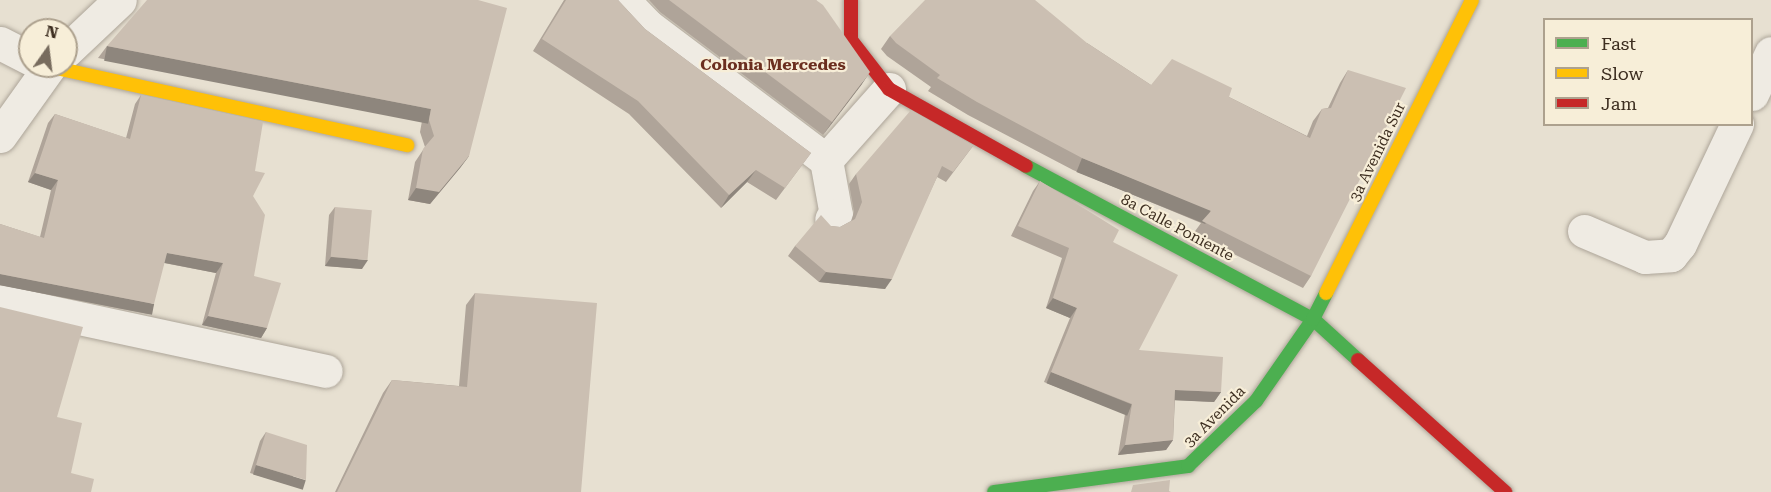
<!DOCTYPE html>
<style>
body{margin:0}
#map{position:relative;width:1771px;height:492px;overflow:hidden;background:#e7e0d1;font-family:"Roboto Serif",serif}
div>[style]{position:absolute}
.roads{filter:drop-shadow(0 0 2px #ada599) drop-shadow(0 0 2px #ada599)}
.street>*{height:33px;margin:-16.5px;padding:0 16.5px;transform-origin:16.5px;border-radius:16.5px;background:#efebe3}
.fast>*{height:14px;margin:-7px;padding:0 7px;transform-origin:7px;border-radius:7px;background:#4caf50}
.slow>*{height:14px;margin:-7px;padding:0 7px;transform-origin:7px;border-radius:7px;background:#ffc107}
.jam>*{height:14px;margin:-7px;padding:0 7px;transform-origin:7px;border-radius:7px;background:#c62828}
.wall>*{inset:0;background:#afa499}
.shaded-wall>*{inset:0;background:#8e867d;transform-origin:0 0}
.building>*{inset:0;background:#cbbfb2;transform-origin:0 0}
span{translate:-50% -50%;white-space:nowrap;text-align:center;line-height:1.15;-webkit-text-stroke:4.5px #f7eed8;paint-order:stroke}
.street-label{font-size:15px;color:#3d2e20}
.neighbourhood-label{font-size:16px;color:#6b2e1e;font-weight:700}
.legend{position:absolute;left:1543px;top:18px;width:210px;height:108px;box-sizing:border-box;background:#f7eed8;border:2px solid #ada18e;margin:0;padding:8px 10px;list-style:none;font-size:18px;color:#3d2e20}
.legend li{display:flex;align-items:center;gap:12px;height:30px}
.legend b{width:30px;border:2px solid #ada18e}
.north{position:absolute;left:18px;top:18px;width:60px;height:60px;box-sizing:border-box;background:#f7eed8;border:2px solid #ada18e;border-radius:50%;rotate:14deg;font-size:16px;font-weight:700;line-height:24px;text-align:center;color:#3d2e20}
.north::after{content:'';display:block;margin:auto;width:21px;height:27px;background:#786c5e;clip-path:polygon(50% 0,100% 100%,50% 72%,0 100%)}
</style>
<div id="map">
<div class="roads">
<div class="street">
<i style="left:623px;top:0;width:36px;rotate:46deg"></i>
<i style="left:648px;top:26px;width:223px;rotate:37deg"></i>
<i style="left:826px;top:160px;width:56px;rotate:79.7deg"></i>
<i style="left:836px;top:215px;width:6px;rotate:141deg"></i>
<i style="left:0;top:43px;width:34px;rotate:27deg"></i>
<i style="left:66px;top:51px;width:74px;rotate:-43.4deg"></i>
<i style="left:1752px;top:94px;width:45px;rotate:-65.1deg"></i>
<i style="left:0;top:136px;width:86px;rotate:-54.5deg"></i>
<i style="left:826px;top:160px;width:95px;rotate:-48.4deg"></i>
<i style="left:1584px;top:231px;width:66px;rotate:23.1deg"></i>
<i style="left:1645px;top:257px;width:26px;rotate:-4deg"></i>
<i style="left:1671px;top:255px;width:14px;rotate:-51deg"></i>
<i style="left:1680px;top:244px;width:133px;rotate:-64.6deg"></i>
<i style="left:0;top:301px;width:333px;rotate:12.1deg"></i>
</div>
<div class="fast">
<i style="left:1026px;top:166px;width:325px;rotate:28.1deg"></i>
<i style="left:1313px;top:319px;width:61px;rotate:42.3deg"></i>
<i style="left:994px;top:492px;width:196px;rotate:-7.6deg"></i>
<i style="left:1188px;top:466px;width:94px;rotate:-43.7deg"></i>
<i style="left:1256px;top:401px;width:100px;rotate:-55.2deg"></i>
<i style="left:1313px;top:319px;width:29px;rotate:-63deg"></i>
</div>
<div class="slow">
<i style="left:47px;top:66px;width:369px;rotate:12.4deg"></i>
<i style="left:1326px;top:293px;width:327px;rotate:-63.5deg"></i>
</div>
<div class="jam">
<i style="left:851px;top:0;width:40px;rotate:90deg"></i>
<i style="left:851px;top:40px;width:62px;rotate:52.2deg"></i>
<i style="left:889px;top:89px;width:157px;rotate:29.3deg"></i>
<i style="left:1358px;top:360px;width:198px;rotate:41.9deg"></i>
</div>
</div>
<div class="wall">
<i style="clip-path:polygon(478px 0,469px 156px,460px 168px,430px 204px,408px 200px,415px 162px,425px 147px,420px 132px,422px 121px,98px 58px,107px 46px)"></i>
<i style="clip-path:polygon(564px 0,618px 0,645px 29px,811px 153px,776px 200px,747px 182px,721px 208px,629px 114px,533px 51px)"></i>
<i style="clip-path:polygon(649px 0,816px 0,862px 84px,823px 135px,660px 12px)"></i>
<i style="clip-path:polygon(890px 36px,1087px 43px,1151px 85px,1229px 97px,1307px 136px,1313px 121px,1322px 109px,1328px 108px,1340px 83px,1348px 70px,1311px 276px,1303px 288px,1193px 234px,1201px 223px,1073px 170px,968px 115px,928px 91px,931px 87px,887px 56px,881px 49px)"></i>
<i style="clip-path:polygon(141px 95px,255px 171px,253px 196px,254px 276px,267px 328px,261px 338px,202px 325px,216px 273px,164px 263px,148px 314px,0 285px,0 224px,40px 237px,51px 190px,28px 182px,48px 123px,55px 114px,126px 138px,135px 104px)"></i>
<i style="clip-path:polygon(973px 146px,946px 182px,937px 177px,885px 289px,819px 282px,788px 256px,795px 246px,831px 226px,840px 227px,851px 221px,854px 212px,849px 184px,856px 174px)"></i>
<i style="clip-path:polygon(1040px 181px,1113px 242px,1139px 350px,1221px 392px,1214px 402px,1175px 400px,1173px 440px,1166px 450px,1118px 455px,1125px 414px,1044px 382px,1070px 318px,1046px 308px,1062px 258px,1011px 236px,1033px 191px)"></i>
<i style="clip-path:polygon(335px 207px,362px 269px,325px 266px,329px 215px)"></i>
<i style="clip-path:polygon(475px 293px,581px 492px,335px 492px,383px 393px,392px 380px,459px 386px,466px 305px)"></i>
<i style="clip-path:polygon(266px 432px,300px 488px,250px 473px,260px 441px)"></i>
</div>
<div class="shaded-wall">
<i style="left:107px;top:46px;width:330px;height:15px;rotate:11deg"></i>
<i style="clip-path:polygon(870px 72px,862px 84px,823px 135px,832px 122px)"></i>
<i style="clip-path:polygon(469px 156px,460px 168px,430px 204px,408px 200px,416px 188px)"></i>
<i style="left:1082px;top:158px;width:139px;height:15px;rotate:22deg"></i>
<i style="clip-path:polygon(756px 170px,747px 182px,721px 208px,729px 195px)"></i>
<i style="clip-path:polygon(35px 173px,58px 180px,51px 190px,28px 182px)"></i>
<i style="clip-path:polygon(167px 253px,223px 263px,216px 273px,160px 262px)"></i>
<i style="clip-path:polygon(331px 257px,368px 260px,362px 269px,325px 266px)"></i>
<i style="clip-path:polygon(826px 272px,892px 279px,885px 289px,819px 282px)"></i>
<i style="left:0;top:274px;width:157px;height:11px;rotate:11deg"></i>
<i style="clip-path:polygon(1053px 298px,1077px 308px,1070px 318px,1046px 308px)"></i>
<i style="clip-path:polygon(208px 316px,267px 328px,261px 338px,202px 325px)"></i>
<i style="left:1051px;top:372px;width:87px;height:12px;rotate:22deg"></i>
<i style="clip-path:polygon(1175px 390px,1221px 392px,1214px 402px,1169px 400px)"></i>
<i style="clip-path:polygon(1173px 440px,1166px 450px,1118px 455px,1125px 445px)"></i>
<i style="left:256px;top:465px;width:52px;height:10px;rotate:17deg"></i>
</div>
<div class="building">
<i style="clip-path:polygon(147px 0,478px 0,507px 8px,469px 156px,439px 192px,416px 188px,423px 149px,434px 136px,429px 120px,431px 109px,107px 46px)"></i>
<i style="clip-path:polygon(566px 0,618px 0,645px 29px,811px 153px,785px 188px,756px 170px,729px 195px,638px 101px,542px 39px)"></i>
<i style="clip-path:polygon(669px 0,816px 0,823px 5px,870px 72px,832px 122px)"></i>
<i style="clip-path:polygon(925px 0,1035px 0,1087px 43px,1151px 85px,1172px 59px,1232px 88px,1229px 97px,1310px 138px,1322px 109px,1331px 108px,1348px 70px,1406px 88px,1311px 276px,1202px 221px,1211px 211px,1082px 158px,977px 102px,937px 78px,940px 75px,896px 43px,890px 36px)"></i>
<i style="clip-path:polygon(141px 95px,263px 122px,255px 171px,265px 173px,253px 196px,265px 215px,254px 276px,281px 283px,267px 328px,208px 316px,223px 263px,167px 253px,154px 304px,0 274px,0 224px,44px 238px,58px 180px,35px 173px,55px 114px,130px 139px)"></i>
<i style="clip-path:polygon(911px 110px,973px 146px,953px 172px,942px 166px,892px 279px,826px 272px,795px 246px,821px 215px,831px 226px,840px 227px,855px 219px,862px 202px,856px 174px)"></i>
<i style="clip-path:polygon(1040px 181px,1119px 230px,1113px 242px,1178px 275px,1139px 350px,1223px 357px,1221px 392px,1175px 390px,1173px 440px,1125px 445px,1132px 404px,1051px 372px,1077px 308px,1053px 298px,1069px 248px,1018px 226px)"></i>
<i style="left:335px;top:207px;width:37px;height:50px;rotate:5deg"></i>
<i style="clip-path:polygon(475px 293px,597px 303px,581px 492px,337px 492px,392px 380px,467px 387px)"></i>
<i style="clip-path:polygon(0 307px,83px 327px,57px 417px,82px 423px,71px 473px,94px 479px,91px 492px,0 492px)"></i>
<i style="clip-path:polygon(266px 432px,307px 445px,306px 480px,256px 465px)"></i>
<i style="clip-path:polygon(1170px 480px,1169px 491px,1171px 492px,1131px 492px,1133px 485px)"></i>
</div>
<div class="street-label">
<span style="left:1378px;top:152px;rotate:-64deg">3a Avenida Sur</span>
<span style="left:1177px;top:228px;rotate:28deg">8a Calle Poniente</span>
<span style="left:1215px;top:417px;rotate:-45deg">3a Avenida</span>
</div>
<div class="neighbourhood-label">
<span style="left:773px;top:65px">Colonia Mercedes</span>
</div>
<ul class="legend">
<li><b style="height:8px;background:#4caf50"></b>Fast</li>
<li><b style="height:8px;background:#ffc107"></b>Slow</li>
<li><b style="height:8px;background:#c62828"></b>Jam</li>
</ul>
<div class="north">N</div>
</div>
